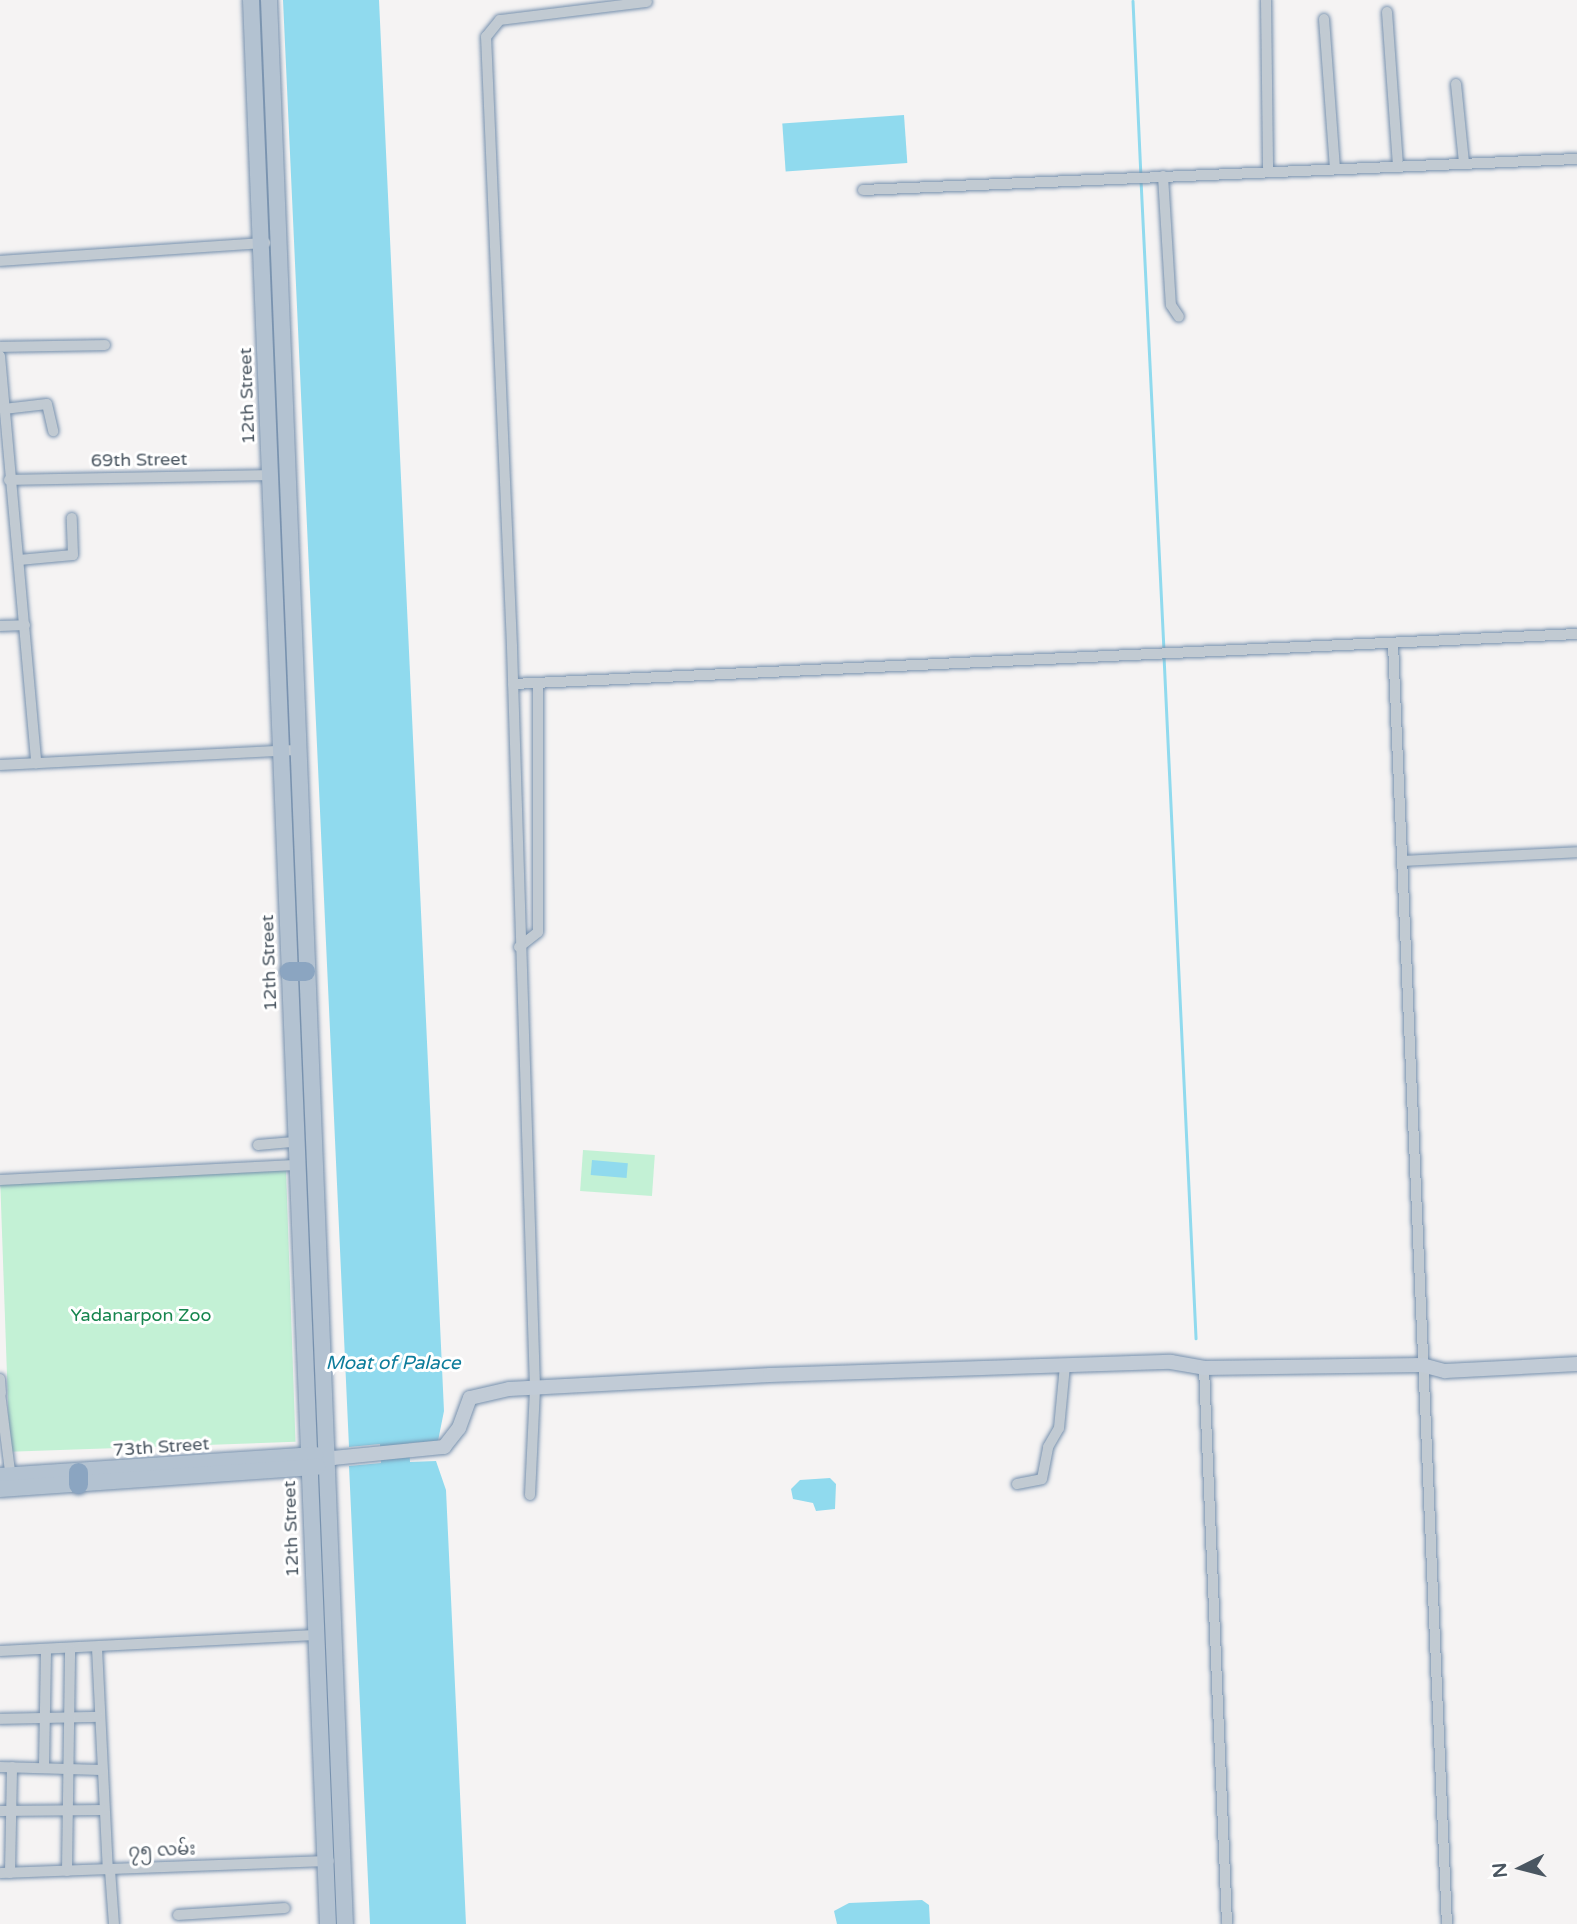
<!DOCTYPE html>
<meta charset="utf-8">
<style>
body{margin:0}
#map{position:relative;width:1577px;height:1924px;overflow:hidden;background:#f5f3f3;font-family:"Varela Round","Noto Sans Myanmar",sans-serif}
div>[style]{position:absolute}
.green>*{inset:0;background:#c3f1d5;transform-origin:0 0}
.water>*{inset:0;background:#90daee;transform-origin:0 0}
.stream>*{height:2.5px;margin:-1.25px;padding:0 1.25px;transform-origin:1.25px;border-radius:1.25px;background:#90daee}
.roads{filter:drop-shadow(0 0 2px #7690ad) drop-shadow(0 0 2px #7690ad)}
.street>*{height:10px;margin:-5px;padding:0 5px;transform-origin:5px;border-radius:5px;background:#c1cad2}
.secondary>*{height:14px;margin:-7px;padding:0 7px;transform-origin:7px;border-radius:7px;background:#c1cbd6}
.primary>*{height:16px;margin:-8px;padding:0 8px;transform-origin:8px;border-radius:8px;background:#b3c2d1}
.highway>*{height:19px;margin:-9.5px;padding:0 9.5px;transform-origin:9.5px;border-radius:9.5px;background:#8ba5c1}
span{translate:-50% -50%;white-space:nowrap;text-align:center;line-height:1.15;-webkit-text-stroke:6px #fff;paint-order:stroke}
.street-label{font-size:18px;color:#4a5661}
.park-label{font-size:18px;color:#17864f}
.water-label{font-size:19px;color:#0c7c9b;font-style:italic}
.north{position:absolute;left:1486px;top:1833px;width:70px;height:70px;-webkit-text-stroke:5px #fff;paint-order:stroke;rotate:264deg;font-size:19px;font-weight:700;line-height:28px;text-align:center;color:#4a5661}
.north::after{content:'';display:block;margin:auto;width:24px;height:32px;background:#4a5661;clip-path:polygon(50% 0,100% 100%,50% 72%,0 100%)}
</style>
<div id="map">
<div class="green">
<i style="left:583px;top:1150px;width:72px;height:41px;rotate:4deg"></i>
<i style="left:286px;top:1170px;width:272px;height:286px;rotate:88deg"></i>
</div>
<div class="water">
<i style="clip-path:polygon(283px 0,379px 0,444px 1411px,438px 1441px,409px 1443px,410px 1462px,436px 1461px,446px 1490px,466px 1924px,370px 1924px,349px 1466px,381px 1463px,380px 1444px,349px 1447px)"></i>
<i style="left:904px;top:115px;width:48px;height:122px;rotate:86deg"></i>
<i style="left:592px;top:1160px;width:36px;height:15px;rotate:5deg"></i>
<i style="clip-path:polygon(830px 1478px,836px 1484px,835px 1509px,816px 1511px,813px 1503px,793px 1499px,791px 1489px,800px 1480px)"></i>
<i style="clip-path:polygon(922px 1900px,929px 1905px,930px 1924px,837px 1924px,834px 1911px,849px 1903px)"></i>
</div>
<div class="stream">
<i style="left:1133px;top:1px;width:173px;rotate:87.4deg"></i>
<i style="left:1141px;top:180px;width:470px;rotate:87.2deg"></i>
<i style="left:1164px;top:656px;width:683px;rotate:87.31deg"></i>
</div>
<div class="roads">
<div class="street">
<i style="left:1266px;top:0;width:171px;rotate:89.3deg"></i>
<i style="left:1387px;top:12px;width:154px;rotate:85.9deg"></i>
<i style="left:1324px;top:19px;width:150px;rotate:85.8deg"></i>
<i style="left:1456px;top:84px;width:79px;rotate:84.2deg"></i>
<i style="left:1163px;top:176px;width:129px;rotate:86.5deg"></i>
<i style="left:1171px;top:305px;width:14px;rotate:56deg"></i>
<i style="left:863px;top:190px;width:715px;rotate:-2.49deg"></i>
<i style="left:0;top:261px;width:266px;rotate:-3.9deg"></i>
<i style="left:0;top:347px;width:105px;rotate:-1.1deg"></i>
<i style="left:0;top:356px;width:409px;rotate:84.9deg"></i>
<i style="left:4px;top:409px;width:43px;rotate:-6.6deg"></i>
<i style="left:47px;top:404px;width:28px;rotate:77deg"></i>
<i style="left:9px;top:480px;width:260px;rotate:-1.1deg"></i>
<i style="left:19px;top:560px;width:54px;rotate:-5.3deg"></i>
<i style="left:73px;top:555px;width:37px;rotate:-92deg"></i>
<i style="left:0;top:626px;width:25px;rotate:-2deg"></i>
<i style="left:1393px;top:643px;width:1282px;rotate:87.59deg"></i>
<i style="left:513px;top:684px;width:1065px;rotate:-2.69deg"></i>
<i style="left:0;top:765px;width:296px;rotate:-2.9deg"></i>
<i style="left:1402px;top:861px;width:175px;rotate:-2.9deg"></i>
<i style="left:519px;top:947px;width:24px;rotate:-38deg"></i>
<i style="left:538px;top:932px;width:249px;rotate:-90deg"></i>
<i style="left:258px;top:1145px;width:36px;rotate:-5deg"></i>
<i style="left:0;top:1180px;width:295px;rotate:-2.9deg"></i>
<i style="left:1204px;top:1368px;width:556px;rotate:87.63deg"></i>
<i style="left:0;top:1379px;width:14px;rotate:86deg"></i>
<i style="left:0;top:1393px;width:87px;rotate:82.7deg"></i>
<i style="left:1017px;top:1484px;width:25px;rotate:-11deg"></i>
<i style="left:1042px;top:1479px;width:33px;rotate:-79deg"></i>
<i style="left:1048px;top:1447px;width:22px;rotate:-60deg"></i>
<i style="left:1059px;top:1428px;width:62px;rotate:-84.5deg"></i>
<i style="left:530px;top:1495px;width:107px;rotate:-87.3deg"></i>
<i style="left:535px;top:1388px;width:742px;rotate:-91.78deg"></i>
<i style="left:512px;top:646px;width:610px;rotate:-92.44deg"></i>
<i style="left:486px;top:37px;width:22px;rotate:-51deg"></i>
<i style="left:500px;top:20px;width:148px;rotate:-7deg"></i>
<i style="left:97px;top:1648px;width:222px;rotate:87.2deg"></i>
<i style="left:0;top:1651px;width:315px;rotate:-2.9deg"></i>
<i style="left:0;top:1719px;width:97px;rotate:-1.2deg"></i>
<i style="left:44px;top:1766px;width:116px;rotate:-89deg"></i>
<i style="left:0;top:1767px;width:101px;rotate:1.7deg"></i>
<i style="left:0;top:1811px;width:104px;rotate:-0.6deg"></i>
<i style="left:110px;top:1870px;width:54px;rotate:85.8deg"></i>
<i style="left:67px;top:1871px;width:222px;rotate:-89.2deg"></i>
<i style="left:0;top:1873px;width:329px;rotate:-2.1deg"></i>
<i style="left:10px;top:1873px;width:106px;rotate:-88.9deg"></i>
<i style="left:178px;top:1915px;width:107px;rotate:-3.7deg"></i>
</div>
<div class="secondary">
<i style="left:325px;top:1454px;width:9px;rotate:27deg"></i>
<i style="left:333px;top:1458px;width:112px;rotate:-5.7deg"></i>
<i style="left:444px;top:1447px;width:24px;rotate:-52deg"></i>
<i style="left:459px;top:1428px;width:32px;rotate:-70deg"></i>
<i style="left:470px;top:1398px;width:40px;rotate:-13deg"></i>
<i style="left:509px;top:1389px;width:261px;rotate:-3.1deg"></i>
<i style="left:770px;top:1375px;width:401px;rotate:-1.9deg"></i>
<i style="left:1171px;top:1362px;width:34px;rotate:10deg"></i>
<i style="left:1204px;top:1368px;width:218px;rotate:-0.8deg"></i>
<i style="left:1422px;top:1365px;width:24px;rotate:15deg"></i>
<i style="left:1445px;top:1371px;width:132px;rotate:-3deg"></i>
</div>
<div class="primary">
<i style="left:251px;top:0;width:1926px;rotate:87.71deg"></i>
<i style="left:269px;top:0;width:1926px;rotate:87.74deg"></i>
<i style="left:0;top:1476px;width:316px;rotate:-3.8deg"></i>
<i style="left:0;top:1489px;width:318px;rotate:-4deg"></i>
</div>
<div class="highway">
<i style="left:289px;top:971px;width:16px"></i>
<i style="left:78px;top:1472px;width:12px;rotate:90deg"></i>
</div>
</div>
<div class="street-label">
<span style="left:247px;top:396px;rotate:-92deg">12th Street</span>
<span style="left:139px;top:460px;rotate:-1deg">69th Street</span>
<span style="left:269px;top:963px;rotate:-92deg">12th Street</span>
<span style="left:161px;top:1447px;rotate:-4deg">73th Street</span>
<span style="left:291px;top:1529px;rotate:-92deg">12th Street</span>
<span style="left:162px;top:1850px;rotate:-2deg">၇၅ လမ်း</span>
</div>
<div class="park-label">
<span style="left:141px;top:1315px">Yadanarpon Zoo</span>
</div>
<div class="water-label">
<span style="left:393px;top:1364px">Moat of Palace</span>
</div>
<div class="north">N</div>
</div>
